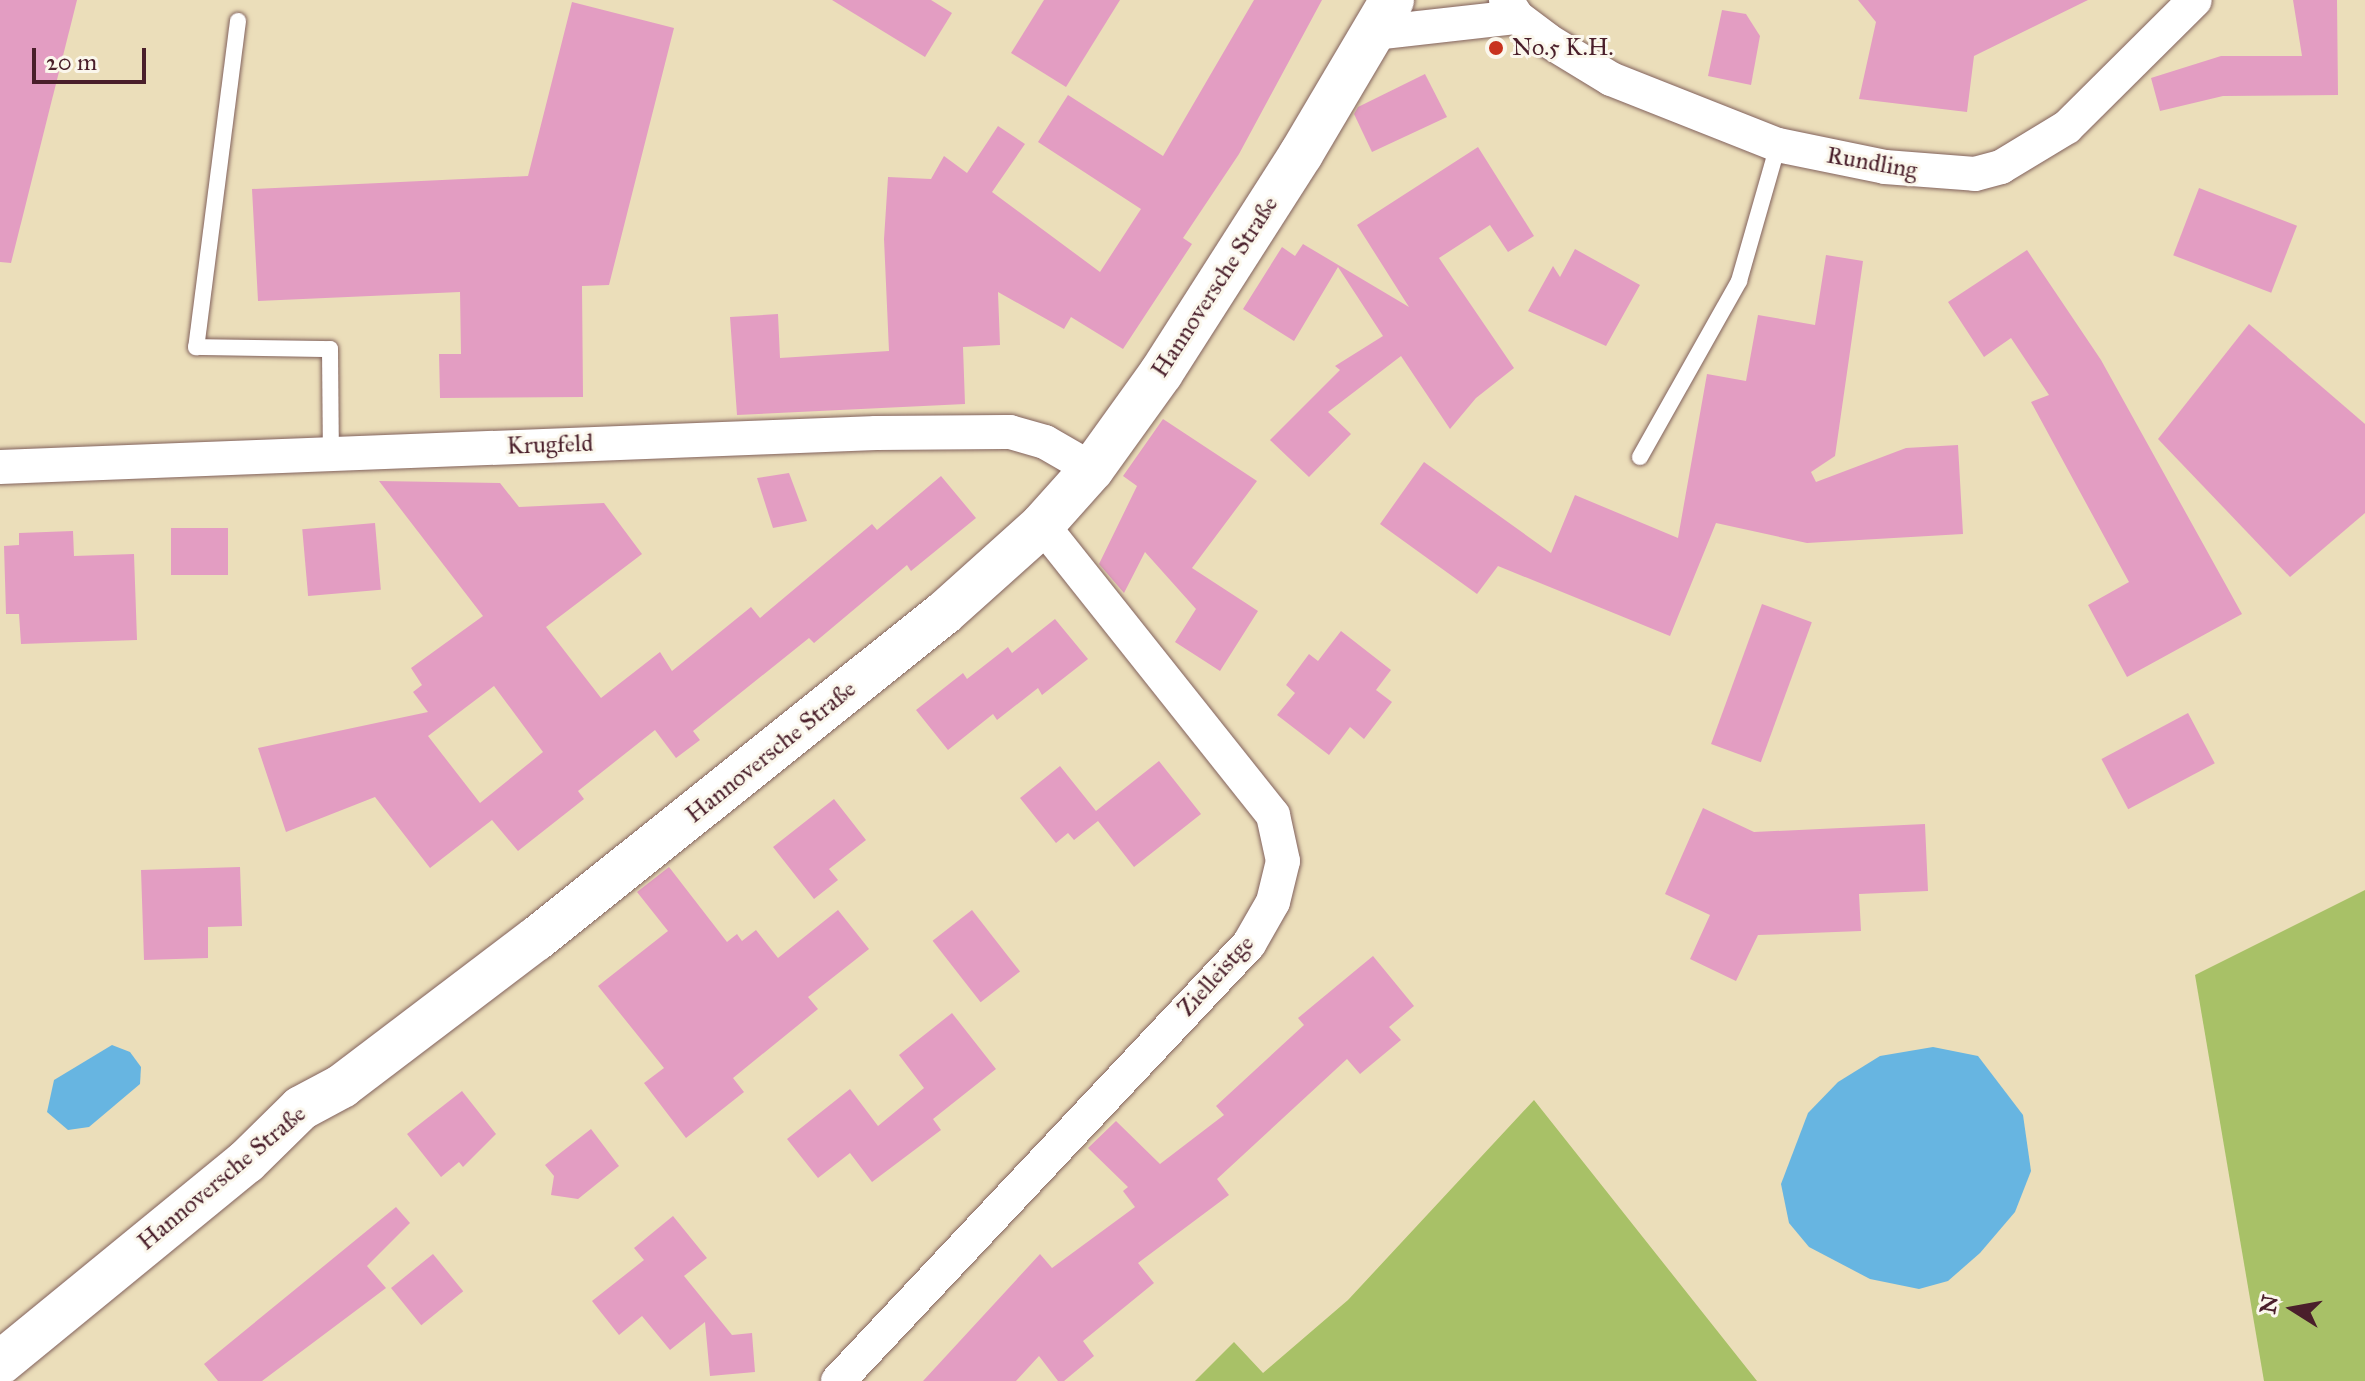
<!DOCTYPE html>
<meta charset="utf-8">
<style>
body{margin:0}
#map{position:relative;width:2365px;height:1381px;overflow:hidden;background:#ebdeba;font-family:"IM FELL Great Primer",serif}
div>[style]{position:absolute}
.green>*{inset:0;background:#a8c167}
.water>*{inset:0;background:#67b5e1}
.building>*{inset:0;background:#e39dc2;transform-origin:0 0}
.roads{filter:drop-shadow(0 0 2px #82625d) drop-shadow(0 0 2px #82625d)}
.lane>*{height:16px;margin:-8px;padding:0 8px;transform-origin:8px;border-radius:8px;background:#fff}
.street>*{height:34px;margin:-17px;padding:0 17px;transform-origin:17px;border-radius:17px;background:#fff}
.secondary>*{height:44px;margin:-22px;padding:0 22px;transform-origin:22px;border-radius:22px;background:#fff}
.dots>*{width:22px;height:22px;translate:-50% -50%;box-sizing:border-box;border:4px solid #fbf7ec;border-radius:50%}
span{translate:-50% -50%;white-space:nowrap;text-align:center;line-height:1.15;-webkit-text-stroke:6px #fbf7ec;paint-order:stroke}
.poi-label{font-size:24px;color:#4a1f2b}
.left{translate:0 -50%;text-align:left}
.street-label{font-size:24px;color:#4a1f2b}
.north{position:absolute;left:2253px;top:1269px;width:80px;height:80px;-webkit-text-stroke:6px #fbf7ec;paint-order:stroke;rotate:281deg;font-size:22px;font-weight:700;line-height:32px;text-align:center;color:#4a1f2b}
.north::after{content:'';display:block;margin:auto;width:28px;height:36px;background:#4a1f2b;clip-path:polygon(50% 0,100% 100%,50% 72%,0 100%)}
.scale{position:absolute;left:32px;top:48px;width:114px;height:36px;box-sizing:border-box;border:4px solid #4a1f2b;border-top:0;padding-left:10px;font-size:24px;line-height:28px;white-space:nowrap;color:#4a1f2b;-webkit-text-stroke:6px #fbf7ec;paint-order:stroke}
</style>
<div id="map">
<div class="green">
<i style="clip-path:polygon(2365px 890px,2365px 1381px,2264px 1381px,2195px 975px)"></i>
<i style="clip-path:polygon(1534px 1100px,1757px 1381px,1195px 1381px,1234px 1342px,1263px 1373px,1348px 1300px)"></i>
</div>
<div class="water">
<i style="clip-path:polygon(112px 1045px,130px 1052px,141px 1067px,140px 1084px,89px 1127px,68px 1130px,47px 1112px,54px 1080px)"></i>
<i style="clip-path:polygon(1933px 1047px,1978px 1056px,2023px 1115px,2031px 1171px,2015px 1212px,1980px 1253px,1948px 1281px,1919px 1289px,1870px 1279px,1809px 1247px,1789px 1223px,1781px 1184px,1808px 1113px,1838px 1082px,1880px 1056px)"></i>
</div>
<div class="building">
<i style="clip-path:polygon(0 0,77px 0,11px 263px,0 262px)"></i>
<i style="clip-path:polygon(832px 0,931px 0,952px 13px,925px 57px)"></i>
<i style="clip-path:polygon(1044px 0,1120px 0,1066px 87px,1011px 53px)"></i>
<i style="clip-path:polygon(1254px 0,1322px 0,1239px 154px,1183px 238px,1192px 244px,1123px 349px,1071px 317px,1064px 329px,998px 292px,1000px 345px,963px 347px,965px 404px,737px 415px,730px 317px,778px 314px,780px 358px,889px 351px,884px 239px,888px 177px,931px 179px,944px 156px,967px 173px,998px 126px,1025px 144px,992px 192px,1100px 272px,1141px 209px,1038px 142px,1068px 95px,1163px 156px)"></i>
<i style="clip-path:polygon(1858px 0,2088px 0,1974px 56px,1967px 112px,1859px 99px,1876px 22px)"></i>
<i style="clip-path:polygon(2293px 0,2337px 0,2338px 95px,2223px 96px,2160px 111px,2151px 78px,2221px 56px,2302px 56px)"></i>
<i style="clip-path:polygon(572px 2px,674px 28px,609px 285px,582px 286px,583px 397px,440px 398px,439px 354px,461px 354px,460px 292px,258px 301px,252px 189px,528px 176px)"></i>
<i style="clip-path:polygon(1722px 10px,1746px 14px,1760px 36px,1751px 85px,1708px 76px)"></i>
<i style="clip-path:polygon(1425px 74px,1447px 117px,1372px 152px,1354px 114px,1358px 107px)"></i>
<i style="clip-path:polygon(1478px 147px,1534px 236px,1508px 252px,1490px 225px,1439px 258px,1514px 368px,1476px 398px,1450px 429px,1401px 356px,1328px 412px,1351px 434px,1309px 477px,1270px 440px,1340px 370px,1335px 366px,1383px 336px,1338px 267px,1294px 341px,1243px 309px,1282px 247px,1295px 256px,1303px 244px,1409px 307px,1357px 225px)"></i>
<i style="left:2199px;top:188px;width:105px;height:72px;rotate:21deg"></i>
<i style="clip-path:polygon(1575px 249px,1640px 285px,1606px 346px,1528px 311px,1553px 266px,1560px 277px)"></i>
<i style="clip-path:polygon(2027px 250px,2101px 360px,2242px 614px,2127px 677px,2088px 605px,2129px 582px,2031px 402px,2049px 395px,2011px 338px,1984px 357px,1948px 302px)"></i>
<i style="clip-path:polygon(1826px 255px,1863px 261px,1835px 456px,1811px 472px,1816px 482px,1906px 448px,1958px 445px,1963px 534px,1807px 543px,1716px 523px,1670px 636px,1498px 566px,1477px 594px,1380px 524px,1424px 462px,1551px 553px,1575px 495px,1678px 538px,1707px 374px,1746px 381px,1758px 315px,1815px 325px)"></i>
<i style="clip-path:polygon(2249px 324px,2365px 424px,2365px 513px,2290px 577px,2158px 439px)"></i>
<i style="clip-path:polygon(1163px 419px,1257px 481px,1192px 568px,1258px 611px,1220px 671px,1175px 642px,1196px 609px,1145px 552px,1124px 593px,1099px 564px,1137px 486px,1123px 476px)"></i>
<i style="clip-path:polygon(789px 473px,807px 521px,773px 528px,757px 478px)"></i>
<i style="clip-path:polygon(evenodd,941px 476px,976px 518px,911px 571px,907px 565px,814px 643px,809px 638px,693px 731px,700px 740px,676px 758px,655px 730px,578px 791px,584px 799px,518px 851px,492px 820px,430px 868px,375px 797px,286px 832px,258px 748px,428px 712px,413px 692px,422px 685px,411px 668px,483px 616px,379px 481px,500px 483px,519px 507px,604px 503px,642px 554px,546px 627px,601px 698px,660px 652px,672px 671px,751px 607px,760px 618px,872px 524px,877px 530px,941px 476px,494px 686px,543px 752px,480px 803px,428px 736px,494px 686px)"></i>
<i style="left:375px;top:523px;width:67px;height:73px;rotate:85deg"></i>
<i style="left:171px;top:528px;width:57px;height:47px"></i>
<i style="clip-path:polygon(73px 531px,74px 556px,134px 554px,137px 640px,21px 644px,19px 614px,6px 614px,4px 546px,19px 545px,19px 533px)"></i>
<i style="left:1762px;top:604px;width:53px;height:149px;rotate:20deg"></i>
<i style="clip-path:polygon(1055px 619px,1088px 659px,1042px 695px,1038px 688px,997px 720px,993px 714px,948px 750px,916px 710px,963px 673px,967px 679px,1008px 647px,1012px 653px)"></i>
<i style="clip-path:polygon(1341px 631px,1391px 670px,1376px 690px,1392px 702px,1364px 739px,1350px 727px,1329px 755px,1277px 715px,1295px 693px,1286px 685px,1309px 654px,1318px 661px)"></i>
<i style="left:2188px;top:713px;width:57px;height:98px;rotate:62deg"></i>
<i style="clip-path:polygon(1159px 761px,1201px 814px,1134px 867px,1098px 821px,1074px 840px,1068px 833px,1056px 843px,1020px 798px,1060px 766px,1096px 811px)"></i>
<i style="clip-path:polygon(834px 799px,866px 840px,829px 869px,838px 880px,814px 899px,773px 847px)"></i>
<i style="clip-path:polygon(1703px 808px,1754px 832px,1925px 824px,1928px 891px,1859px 894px,1861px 931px,1758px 935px,1736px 981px,1690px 959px,1710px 915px,1665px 894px)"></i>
<i style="clip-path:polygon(240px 867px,242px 926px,208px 927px,208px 958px,144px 960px,141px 870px)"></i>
<i style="clip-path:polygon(669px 867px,727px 942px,737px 934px,742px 941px,756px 930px,778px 958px,838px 910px,869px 949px,808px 997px,818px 1009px,733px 1078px,744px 1092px,686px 1138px,644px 1083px,664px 1068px,598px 986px,668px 931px,637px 892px)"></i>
<i style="left:972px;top:910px;width:78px;height:50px;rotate:52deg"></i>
<i style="clip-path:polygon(1373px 956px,1414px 1006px,1389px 1027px,1401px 1040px,1360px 1074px,1347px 1059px,1217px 1179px,1229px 1195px,1138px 1263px,1154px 1283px,1083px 1341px,1094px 1356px,1064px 1381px,1058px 1381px,1039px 1356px,1016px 1381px,923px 1381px,1040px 1254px,1052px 1268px,1135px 1207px,1123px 1191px,1128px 1187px,1088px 1148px,1116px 1121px,1160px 1164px,1224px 1115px,1216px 1106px,1304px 1025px,1298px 1018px)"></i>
<i style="clip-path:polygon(952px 1013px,996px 1069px,933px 1119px,941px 1130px,872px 1182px,850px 1153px,818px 1178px,787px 1139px,850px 1089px,878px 1126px,924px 1088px,899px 1055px)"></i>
<i style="clip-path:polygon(462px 1091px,496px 1134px,463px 1167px,459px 1162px,441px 1177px,407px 1134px)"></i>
<i style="clip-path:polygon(591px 1129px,619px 1166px,578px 1199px,551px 1195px,554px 1176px,545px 1165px)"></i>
<i style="clip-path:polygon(396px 1207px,410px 1223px,367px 1266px,386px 1288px,262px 1381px,218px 1381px,204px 1364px)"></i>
<i style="clip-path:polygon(673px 1216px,707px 1258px,684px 1276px,732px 1335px,752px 1333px,755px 1372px,710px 1376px,705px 1322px,670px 1350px,642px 1316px,619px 1335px,592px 1301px,644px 1260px,634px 1248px)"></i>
<i style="left:433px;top:1254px;width:48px;height:54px;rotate:51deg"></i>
</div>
<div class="roads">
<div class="lane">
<i style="left:238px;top:21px;width:329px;rotate:97.3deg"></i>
<i style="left:196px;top:347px;width:134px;rotate:0.9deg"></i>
<i style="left:330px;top:349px;width:105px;rotate:89.5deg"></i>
<i style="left:1640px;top:457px;width:202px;rotate:-60.6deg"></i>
<i style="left:1739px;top:281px;width:141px;rotate:-74deg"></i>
</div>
<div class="street">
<i style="left:1506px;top:0;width:20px;rotate:57deg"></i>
<i style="left:1517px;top:17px;width:38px;rotate:37deg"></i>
<i style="left:1547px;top:40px;width:75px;rotate:31.4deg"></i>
<i style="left:1611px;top:79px;width:180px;rotate:21.6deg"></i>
<i style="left:1778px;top:145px;width:109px;rotate:11.6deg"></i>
<i style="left:1885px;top:167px;width:90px;rotate:4.4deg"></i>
<i style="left:1975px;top:174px;width:27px;rotate:-15deg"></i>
<i style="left:2001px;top:167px;width:77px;rotate:-31.2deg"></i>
<i style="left:2067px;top:127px;width:180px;rotate:-44.8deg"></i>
<i style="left:1374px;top:33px;width:144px;rotate:-6.4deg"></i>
<i style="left:0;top:467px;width:877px;rotate:-2.22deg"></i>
<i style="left:876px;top:433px;width:134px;rotate:-0.4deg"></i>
<i style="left:1010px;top:432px;width:36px;rotate:16deg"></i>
<i style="left:1045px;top:442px;width:54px;rotate:29.9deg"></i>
<i style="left:838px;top:1381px;width:600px;rotate:-46.76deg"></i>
<i style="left:1249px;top:944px;width:48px;rotate:-60.3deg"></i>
<i style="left:1273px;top:902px;width:42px;rotate:-76.3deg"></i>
<i style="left:1283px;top:861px;width:47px;rotate:-102.3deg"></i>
<i style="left:1273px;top:815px;width:371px;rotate:-128.5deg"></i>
</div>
<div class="secondary">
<i style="left:0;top:1363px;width:318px;rotate:-39.3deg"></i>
<i style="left:246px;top:1162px;width:77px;rotate:-44.5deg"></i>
<i style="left:301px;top:1108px;width:47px;rotate:-28.2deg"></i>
<i style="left:342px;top:1086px;width:243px;rotate:-37.2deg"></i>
<i style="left:536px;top:939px;width:522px;rotate:-38.63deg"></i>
<i style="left:944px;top:613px;width:132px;rotate:-41.9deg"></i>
<i style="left:1042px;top:525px;width:75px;rotate:-48.2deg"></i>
<i style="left:1092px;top:469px;width:118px;rotate:-54.3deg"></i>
<i style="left:1161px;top:373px;width:260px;rotate:-57.4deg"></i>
<i style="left:1301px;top:154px;width:179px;rotate:-59.4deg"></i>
</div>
</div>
<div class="dots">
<i style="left:1496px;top:48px;background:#c8321e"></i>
</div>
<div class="poi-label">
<span class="left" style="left:1512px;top:48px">No.5 K.H.</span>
</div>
<div class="street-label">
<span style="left:1872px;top:163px;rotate:10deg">Rundling</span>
<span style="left:1215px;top:287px;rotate:-57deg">Hannoversche Straße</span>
<span style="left:550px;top:445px;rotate:-2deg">Krugfeld</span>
<span style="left:771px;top:752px;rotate:-39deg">Hannoversche Straße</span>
<span style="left:1216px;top:976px;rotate:-48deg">Zielleistge</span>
<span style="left:222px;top:1178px;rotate:-40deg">Hannoversche Straße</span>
</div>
<div class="north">N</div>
<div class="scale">20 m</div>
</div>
